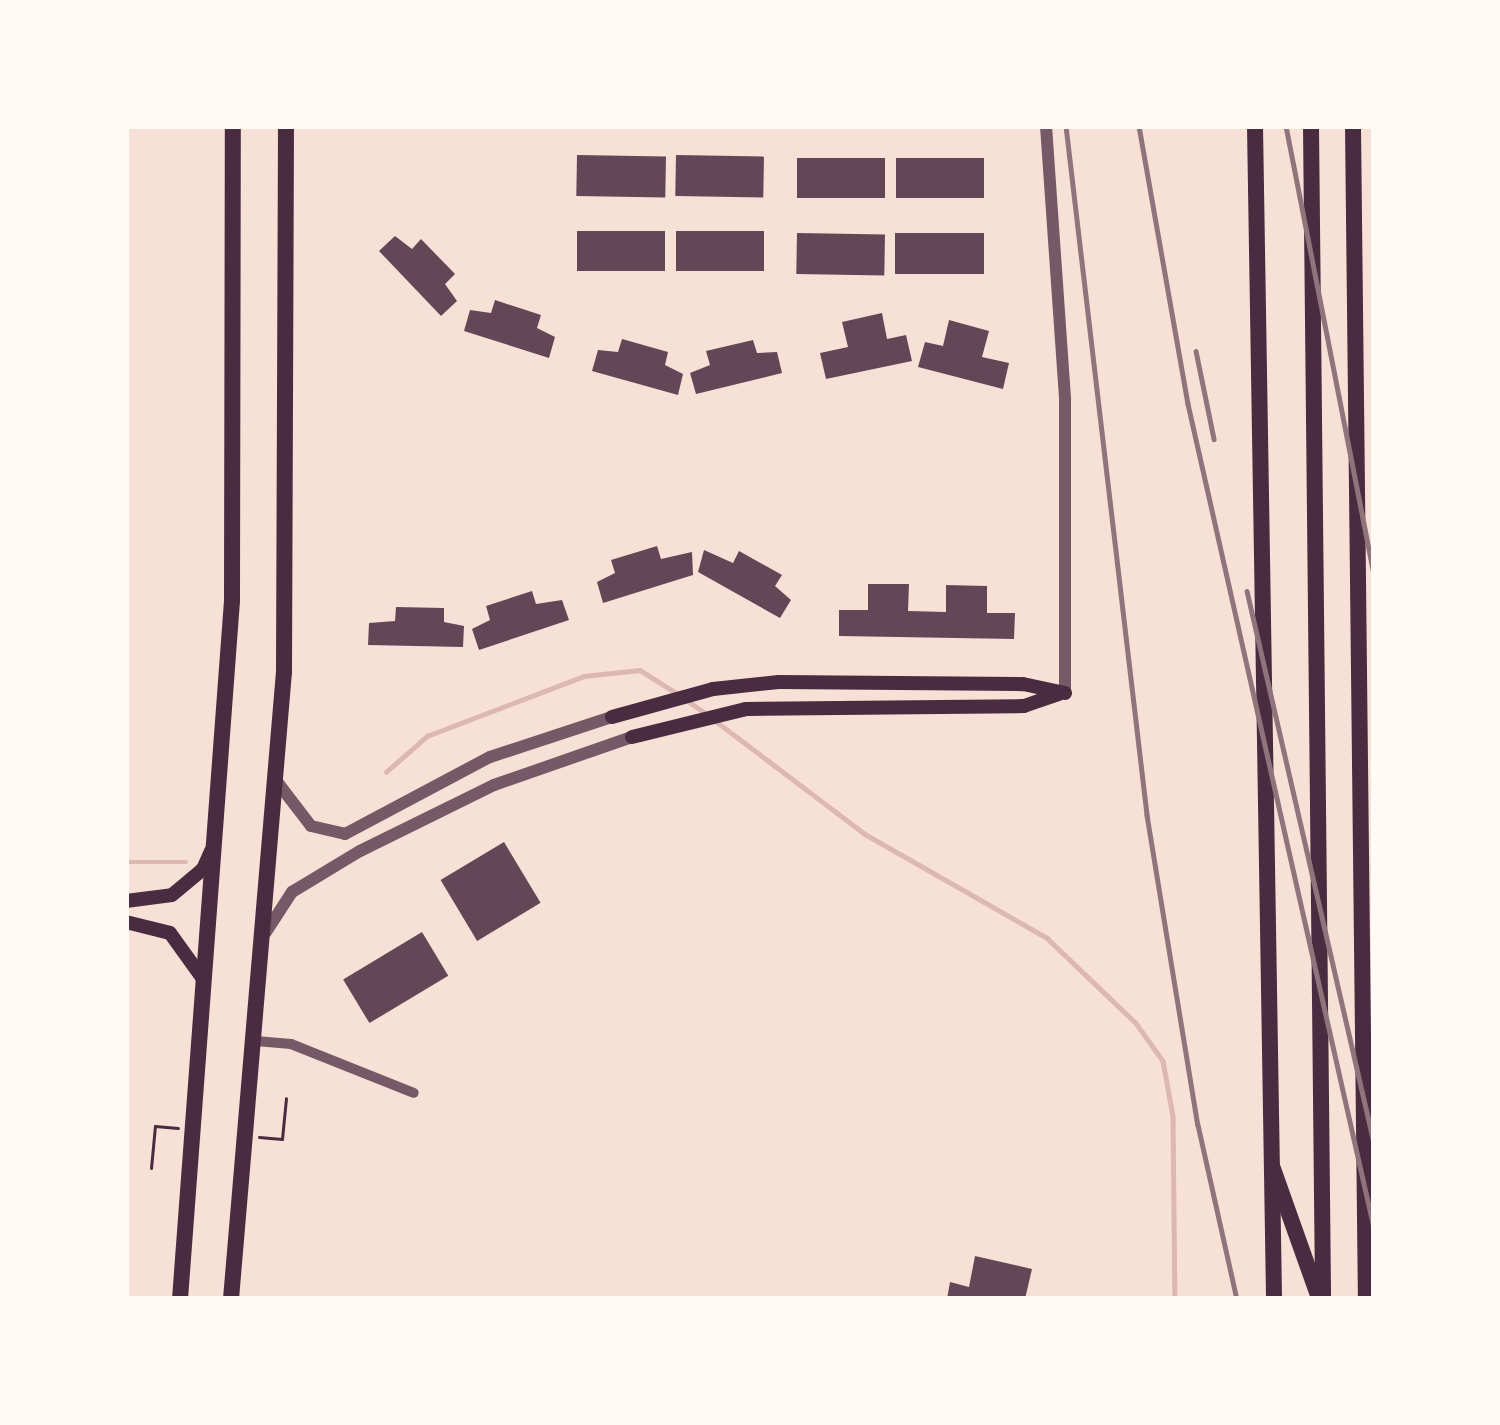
<!DOCTYPE html>
<style>
body{margin:0}
#map{position:relative;width:1500px;height:1425px;overflow:hidden;background:#f7e1d7;font-family:Raleway,sans-serif}
div>[style]{position:absolute}
.stream>*{height:4.5px;margin:-2.25px;padding:0 2.25px;transform-origin:2.25px;border-radius:2.25px;background:#dcb8b0}
.building>*{inset:0;background:#644757;transform-origin:0 0}
.path>*{height:3px;margin:-1.5px;padding:0 1.5px;transform-origin:1.5px;border-radius:1.5px;background:#4a2c40}
.minor>*{height:10px;margin:-5px;padding:0 5px;transform-origin:5px;border-radius:5px;background:#755966}
.tertiary>*{height:12px;margin:-6px;padding:0 6px;transform-origin:6px;border-radius:6px;background:#755966}
.secondary>*{height:14px;margin:-7px;padding:0 7px;transform-origin:7px;border-radius:7px;background:#4a2c40}
.primary>*{height:16px;margin:-8px;padding:0 8px;transform-origin:8px;border-radius:8px;background:#4a2c40}
.trunk>*{height:16px;margin:-8px;padding:0 8px;transform-origin:8px;border-radius:8px;background:#4a2c40}
.rail>*{height:4.5px;margin:-2.25px;padding:0 2.25px;transform-origin:2.25px;border-radius:2.25px;background:#8f747c}
span{translate:-50% -50%;white-space:nowrap;text-align:center;line-height:1.15;-webkit-text-stroke:9px #fffaf5;paint-order:stroke}
.frame{position:absolute;inset:0;border:129px solid #fffaf5;pointer-events:none}
</style>
<div id="map">
<div class="stream">
<i style="left:688px;top:701px;width:24px;rotate:35deg"></i>
<i style="left:717px;top:722px;width:186px;rotate:37.1deg"></i>
<i style="left:865px;top:834px;width:210px;rotate:29.7deg"></i>
<i style="left:1047px;top:938px;width:123px;rotate:43.7deg"></i>
<i style="left:1136px;top:1023px;width:47px;rotate:54.6deg"></i>
<i style="left:1163px;top:1061px;width:56px;rotate:79.7deg"></i>
<i style="left:1173px;top:1116px;width:183px;rotate:89.4deg"></i>
<i style="left:386px;top:772px;width:55px;rotate:-41.3deg"></i>
<i style="left:427px;top:736px;width:168px;rotate:-20.9deg"></i>
<i style="left:584px;top:676px;width:56px;rotate:-6.1deg"></i>
<i style="left:640px;top:670px;width:45px;rotate:32.3deg"></i>
<i style="left:126px;top:862px;width:60px"></i>
</div>
<div class="building">
<i style="left:577px;top:155px;width:89px;height:41px;rotate:1deg"></i>
<i style="left:676px;top:155px;width:88px;height:41px;rotate:1deg"></i>
<i style="left:797px;top:158px;width:88px;height:40px"></i>
<i style="left:896px;top:158px;width:88px;height:40px"></i>
<i style="left:577px;top:231px;width:88px;height:40px"></i>
<i style="left:676px;top:231px;width:88px;height:40px"></i>
<i style="left:797px;top:233px;width:88px;height:41px;rotate:1deg"></i>
<i style="left:895px;top:233px;width:89px;height:41px"></i>
<i style="clip-path:polygon(395px 236px,412px 249px,421px 239px,455px 274px,445px 284px,457px 301px,441px 316px,379px 251px)"></i>
<i style="clip-path:polygon(495px 300px,541px 315px,537px 328px,555px 337px,549px 358px,464px 331px,470px 310px,491px 313px)"></i>
<i style="clip-path:polygon(882px 313px,887px 339px,906px 335px,912px 361px,826px 379px,820px 353px,848px 347px,842px 322px)"></i>
<i style="clip-path:polygon(949px 320px,989px 331px,982px 357px,1009px 363px,1003px 389px,918px 367px,925px 342px,943px 346px)"></i>
<i style="clip-path:polygon(622px 339px,668px 352px,665px 365px,683px 374px,678px 395px,592px 371px,598px 350px,618px 352px)"></i>
<i style="clip-path:polygon(753px 340px,757px 353px,777px 352px,782px 373px,696px 394px,690px 373px,710px 365px,706px 351px)"></i>
<i style="clip-path:polygon(657px 546px,661px 559px,692px 552px,693px 575px,603px 603px,597px 582px,615px 573px,611px 560px)"></i>
<i style="clip-path:polygon(704px 550px,733px 563px,739px 551px,782px 575px,775px 586px,791px 600px,780px 618px,698px 572px)"></i>
<i style="clip-path:polygon(868px 584px,909px 584px,908px 611px,946px 612px,946px 585px,987px 586px,987px 613px,1015px 613px,1014px 639px,839px 636px,839px 610px,868px 610px)"></i>
<i style="clip-path:polygon(532px 591px,536px 604px,562px 600px,569px 620px,479px 650px,472px 629px,490px 620px,486px 606px)"></i>
<i style="clip-path:polygon(396px 607px,444px 608px,444px 622px,464px 626px,463px 647px,368px 645px,369px 623px,395px 621px)"></i>
<i style="left:504px;top:842px;width:71px;height:74px;rotate:59deg"></i>
<i style="left:422px;top:932px;width:51px;height:92px;rotate:59deg"></i>
<i style="clip-path:polygon(975px 1256px,1032px 1269px,1025px 1299px,947px 1299px,950px 1282px,969px 1287px)"></i>
</div>
<div class="path">
<i style="left:259px;top:1137px;width:23px;rotate:5deg"></i>
<i style="left:282px;top:1139px;width:41px;rotate:-84.4deg"></i>
<i style="left:151px;top:1168px;width:42px;rotate:-84.6deg"></i>
<i style="left:155px;top:1126px;width:23px;rotate:5deg"></i>
</div>
<div class="minor">
<i style="left:256px;top:1041px;width:35px;rotate:5deg"></i>
<i style="left:291px;top:1044px;width:132px;rotate:21.7deg"></i>
</div>
<div class="tertiary">
<i style="left:1046px;top:126px;width:274px;rotate:86deg"></i>
<i style="left:1065px;top:399px;width:294px;rotate:90deg"></i>
<i style="left:278px;top:783px;width:54px;rotate:52.5deg"></i>
<i style="left:311px;top:826px;width:35px;rotate:13deg"></i>
<i style="left:345px;top:834px;width:164px;rotate:-28deg"></i>
<i style="left:490px;top:757px;width:128px;rotate:-18.2deg"></i>
<i style="left:266px;top:932px;width:48px;rotate:-57deg"></i>
<i style="left:292px;top:892px;width:79px;rotate:-31.1deg"></i>
<i style="left:360px;top:851px;width:149px;rotate:-26.2deg"></i>
<i style="left:494px;top:785px;width:146px;rotate:-19.2deg"></i>
</div>
<div class="secondary">
<i style="left:612px;top:717px;width:105px;rotate:-15.5deg"></i>
<i style="left:713px;top:689px;width:66px;rotate:-6.1deg"></i>
<i style="left:779px;top:682px;width:244px;rotate:0.5deg"></i>
<i style="left:1023px;top:684px;width:43px;rotate:12.1deg"></i>
<i style="left:632px;top:737px;width:117px;rotate:-13.8deg"></i>
<i style="left:746px;top:709px;width:278px;rotate:-0.6deg"></i>
<i style="left:1024px;top:706px;width:37px;rotate:-19deg"></i>
<i style="left:126px;top:901px;width:46px;rotate:-7.4deg"></i>
<i style="left:172px;top:895px;width:40px;rotate:-40deg"></i>
<i style="left:203px;top:869px;width:20px;rotate:-66deg"></i>
<i style="left:126px;top:922px;width:45px;rotate:14deg"></i>
<i style="left:170px;top:933px;width:57px;rotate:54.3deg"></i>
</div>
<div class="primary">
<i style="left:1255px;top:126px;width:1173px;rotate:89.07deg"></i>
<i style="left:180px;top:1299px;width:700px;rotate:-85.74deg"></i>
<i style="left:232px;top:601px;width:475px;rotate:-89.9deg"></i>
<i style="left:231px;top:1299px;width:629px;rotate:-85.17deg"></i>
<i style="left:284px;top:672px;width:546px;rotate:-89.79deg"></i>
</div>
<div class="trunk">
<i style="left:1311px;top:126px;width:1173px;rotate:89.41deg"></i>
<i style="left:1353px;top:126px;width:1173px;rotate:89.37deg"></i>
<i style="left:1272px;top:1166px;width:137px;rotate:70.4deg"></i>
</div>
<div class="rail">
<i style="left:1066px;top:126px;width:694px;rotate:83.29deg"></i>
<i style="left:1147px;top:815px;width:314px;rotate:80.7deg"></i>
<i style="left:1198px;top:1125px;width:178px;rotate:77.4deg"></i>
<i style="left:1139px;top:126px;width:282px;rotate:80deg"></i>
<i style="left:1188px;top:404px;width:845px;rotate:77.28deg"></i>
<i style="left:1286px;top:126px;width:459px;rotate:78.9deg"></i>
<i style="left:1196px;top:351px;width:90px;rotate:78.4deg"></i>
<i style="left:1247px;top:591px;width:566px;rotate:77.04deg"></i>
</div>
<div class="frame"></div>
</div>
